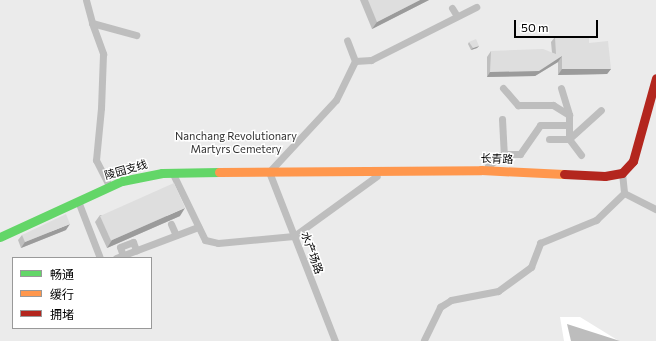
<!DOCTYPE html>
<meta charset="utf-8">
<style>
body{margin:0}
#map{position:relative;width:656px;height:341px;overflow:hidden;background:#fff;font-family:Commissioner,"Noto Sans SC",sans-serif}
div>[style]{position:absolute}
.green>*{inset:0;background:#ebebeb}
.water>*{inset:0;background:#bdbdbd}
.lane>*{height:7px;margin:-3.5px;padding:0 3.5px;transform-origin:3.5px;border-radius:3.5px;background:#bebebe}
.fast>*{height:9px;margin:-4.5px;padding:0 4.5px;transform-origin:4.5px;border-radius:4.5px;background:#63d668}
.slow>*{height:9px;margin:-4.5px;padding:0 4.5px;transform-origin:4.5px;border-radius:4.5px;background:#ff974d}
.jam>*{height:9px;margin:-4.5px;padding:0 4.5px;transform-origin:4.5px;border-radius:4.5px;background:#b3261e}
.wall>*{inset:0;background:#bfbfbf}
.shaded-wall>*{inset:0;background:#9b9b9b}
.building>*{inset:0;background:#dedede;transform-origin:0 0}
span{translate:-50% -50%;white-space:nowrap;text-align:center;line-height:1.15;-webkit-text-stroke:3px #fff;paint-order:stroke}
.park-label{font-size:11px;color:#313131}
.street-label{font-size:11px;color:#000}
.legend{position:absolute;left:12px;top:257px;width:140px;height:72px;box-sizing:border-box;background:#fff;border:1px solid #999;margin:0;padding:5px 7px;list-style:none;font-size:12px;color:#000}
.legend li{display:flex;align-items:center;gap:8px;height:20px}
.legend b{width:20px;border:1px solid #999}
.scale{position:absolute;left:514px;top:20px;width:84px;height:18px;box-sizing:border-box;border:2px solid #000;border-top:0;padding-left:5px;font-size:12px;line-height:14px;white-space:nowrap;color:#000;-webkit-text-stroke:3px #fff;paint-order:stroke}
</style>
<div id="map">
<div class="green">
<i style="clip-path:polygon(evenodd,0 0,656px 0,656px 341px,619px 341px,580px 317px,560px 317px,564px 341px,0 341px,0 0,13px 258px,151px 258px,151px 328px,13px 328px,13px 258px)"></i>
</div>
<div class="water">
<i style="clip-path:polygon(567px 324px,620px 341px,571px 341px)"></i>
</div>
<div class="lane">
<i style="left:86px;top:0;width:24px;rotate:75deg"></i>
<i style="left:92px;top:23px;width:46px;rotate:15.3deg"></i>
<i style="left:452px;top:8px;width:9px;rotate:58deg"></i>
<i style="left:92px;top:23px;width:33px;rotate:70deg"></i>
<i style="left:103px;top:54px;width:54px;rotate:92.1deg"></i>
<i style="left:101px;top:108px;width:52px;rotate:95.5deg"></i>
<i style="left:96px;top:160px;width:28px;rotate:63deg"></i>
<i style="left:355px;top:61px;width:16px;rotate:-4deg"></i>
<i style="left:371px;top:60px;width:118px;rotate:-26.8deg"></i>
<i style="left:503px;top:88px;width:23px;rotate:49deg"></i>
<i style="left:518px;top:105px;width:35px"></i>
<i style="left:553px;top:105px;width:19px;rotate:32deg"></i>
<i style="left:569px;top:115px;width:24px;rotate:90deg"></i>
<i style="left:569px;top:139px;width:20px;rotate:53deg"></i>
<i style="left:561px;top:88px;width:28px;rotate:73deg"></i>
<i style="left:502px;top:119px;width:35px;rotate:87deg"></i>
<i style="left:549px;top:139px;width:20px"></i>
<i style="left:569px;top:139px;width:43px;rotate:-42.2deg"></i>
<i style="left:488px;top:166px;width:20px;rotate:-37deg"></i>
<i style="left:504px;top:154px;width:16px"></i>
<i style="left:520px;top:154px;width:35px;rotate:-55deg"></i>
<i style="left:540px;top:125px;width:28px"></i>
<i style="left:622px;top:173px;width:20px;rotate:84deg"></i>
<i style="left:624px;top:193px;width:36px;rotate:27deg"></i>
<i style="left:173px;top:174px;width:73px;rotate:64.1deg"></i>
<i style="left:205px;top:240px;width:13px;rotate:13deg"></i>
<i style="left:218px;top:243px;width:76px;rotate:-5.3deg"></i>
<i style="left:294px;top:236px;width:102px;rotate:-35.9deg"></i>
<i style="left:78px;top:201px;width:61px;rotate:68.9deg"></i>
<i style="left:171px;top:224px;width:12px;rotate:66deg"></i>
<i style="left:123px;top:256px;width:9px;rotate:-108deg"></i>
<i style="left:120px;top:247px;width:14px;rotate:-21deg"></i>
<i style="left:133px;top:242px;width:9px;rotate:69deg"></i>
<i style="left:116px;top:258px;width:88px;rotate:-20.7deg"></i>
<i style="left:424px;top:340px;width:37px;rotate:-64deg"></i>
<i style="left:440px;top:307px;width:13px;rotate:-32deg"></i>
<i style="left:451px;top:300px;width:48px;rotate:-10.8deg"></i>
<i style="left:498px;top:291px;width:41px;rotate:-36deg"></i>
<i style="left:531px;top:267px;width:26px;rotate:-69deg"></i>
<i style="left:540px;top:243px;width:61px;rotate:-22.3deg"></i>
<i style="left:596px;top:220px;width:39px;rotate:-44deg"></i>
<i style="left:335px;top:341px;width:181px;rotate:-111.3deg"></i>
<i style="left:269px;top:172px;width:98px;rotate:-47.1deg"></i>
<i style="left:336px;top:100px;width:43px;rotate:-64deg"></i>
<i style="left:355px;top:61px;width:22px;rotate:-111deg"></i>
</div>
<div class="fast">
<i style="left:0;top:237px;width:134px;rotate:-24.7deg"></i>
<i style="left:122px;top:181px;width:41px;rotate:-11.3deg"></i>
<i style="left:162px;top:173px;width:57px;rotate:-1deg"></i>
</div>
<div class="slow">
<i style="left:219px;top:172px;width:262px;rotate:-0.4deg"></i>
<i style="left:481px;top:170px;width:83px;rotate:2.8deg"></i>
</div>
<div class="jam">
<i style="left:564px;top:174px;width:41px;rotate:2.8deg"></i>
<i style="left:605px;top:176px;width:17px;rotate:-10deg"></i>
<i style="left:622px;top:173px;width:16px;rotate:-47deg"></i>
<i style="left:633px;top:161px;width:86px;rotate:-74.5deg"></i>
</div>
<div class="wall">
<i style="clip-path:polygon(360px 0,429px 0,372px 29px)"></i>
<i style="clip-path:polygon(555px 37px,589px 43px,611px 69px,607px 74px,558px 75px,558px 62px,535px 76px,487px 77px,487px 57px,491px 51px,552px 53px,551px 42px)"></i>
<i style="clip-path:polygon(469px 42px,479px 46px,477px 48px,471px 50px,468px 44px)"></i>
<i style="clip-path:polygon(100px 215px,180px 216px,107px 248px,95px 222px)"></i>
<i style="clip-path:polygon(66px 230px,21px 248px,18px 240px,22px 235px)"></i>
</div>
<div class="shaded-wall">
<i style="clip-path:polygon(420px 0,429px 0,372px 29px,377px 22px)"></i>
<i style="clip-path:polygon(479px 46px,477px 48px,471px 50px,473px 48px)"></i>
<i style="clip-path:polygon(562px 56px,558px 62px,535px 76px,487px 77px,490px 72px)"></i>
<i style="clip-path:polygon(562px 69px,611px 69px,607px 74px,558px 75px)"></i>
<i style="clip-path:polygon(185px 208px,180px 216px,107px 248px,112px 240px)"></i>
<i style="clip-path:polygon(70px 224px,66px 230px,21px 248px,25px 242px)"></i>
</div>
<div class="building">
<i style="clip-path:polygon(368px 0,420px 0,377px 22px)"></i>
<i style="clip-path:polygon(589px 36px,589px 43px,608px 41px,611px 69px,562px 69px,562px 56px,539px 71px,490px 72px,491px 51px,543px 49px,556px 54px,555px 37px)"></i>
<i style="clip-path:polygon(476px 39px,479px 46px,473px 48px,469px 42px)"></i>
<i style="left:174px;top:183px;width:27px;height:81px;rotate:66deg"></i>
<i style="clip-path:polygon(66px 214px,70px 224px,25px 242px,22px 235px)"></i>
</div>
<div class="park-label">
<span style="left:236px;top:143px">Nanchang Revolutionary<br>Martyrs Cemetery</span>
</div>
<div class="street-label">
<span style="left:497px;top:159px;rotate:2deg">长青路</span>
<span style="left:126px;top:170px;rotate:-16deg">陵园支线</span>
<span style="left:312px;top:253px;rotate:70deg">水产场路</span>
</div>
<ul class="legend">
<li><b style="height:5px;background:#63d668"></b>畅通</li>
<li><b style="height:5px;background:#ff974d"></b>缓行</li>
<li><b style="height:5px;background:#b3261e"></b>拥堵</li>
</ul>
<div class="scale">50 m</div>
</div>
